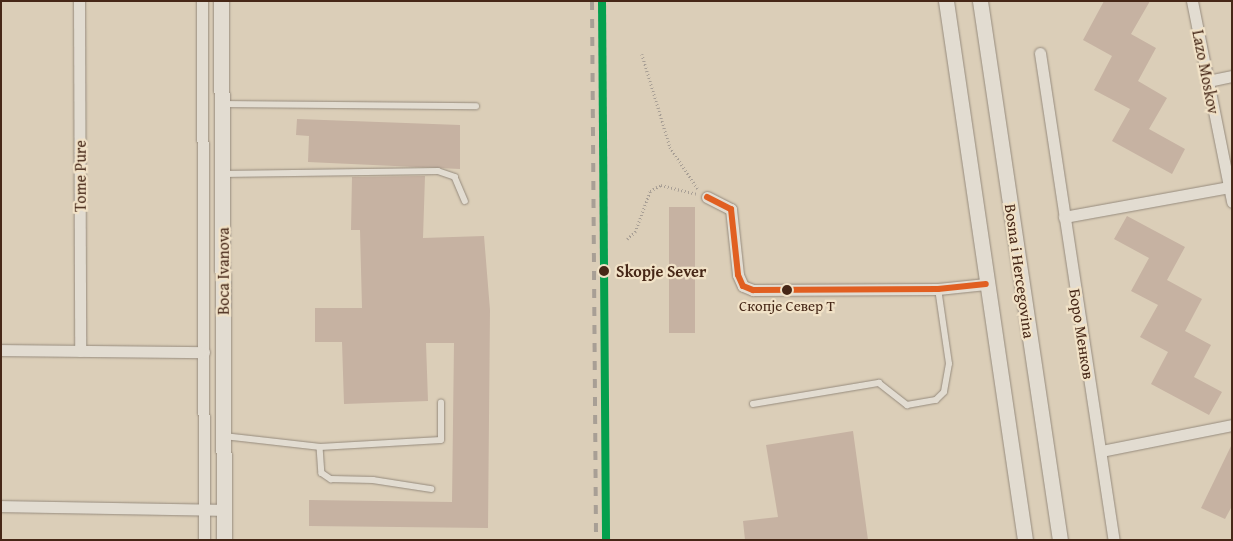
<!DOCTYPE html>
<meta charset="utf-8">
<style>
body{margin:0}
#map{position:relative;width:1233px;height:541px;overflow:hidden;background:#dbceb8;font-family:"Gentium Book Plus",serif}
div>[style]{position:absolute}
.building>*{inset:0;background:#c6b2a2;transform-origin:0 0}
.path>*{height:2.5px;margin-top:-1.25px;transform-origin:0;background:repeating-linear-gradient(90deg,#a89f95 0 1px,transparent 0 3.5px)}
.roads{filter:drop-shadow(0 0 1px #968b7d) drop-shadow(0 0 1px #968b7d)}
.service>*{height:5.5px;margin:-2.75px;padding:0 2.75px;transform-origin:2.75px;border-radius:2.75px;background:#e2dcd1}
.minor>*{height:11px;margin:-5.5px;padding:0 5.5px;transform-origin:5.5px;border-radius:5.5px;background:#e2dcd1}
.tertiary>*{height:15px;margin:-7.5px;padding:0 7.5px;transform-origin:7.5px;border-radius:7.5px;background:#e2dcd1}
.rail>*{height:4px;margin-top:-2px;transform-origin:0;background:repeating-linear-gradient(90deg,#a89f95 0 9px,transparent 0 18px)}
.bus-1>*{height:6px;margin:-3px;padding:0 3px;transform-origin:3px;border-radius:3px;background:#e15f21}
.rail-1>*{height:8px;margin:-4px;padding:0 4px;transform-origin:4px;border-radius:4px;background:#04a04e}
.dots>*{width:14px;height:14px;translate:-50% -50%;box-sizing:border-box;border:2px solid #f1e2c7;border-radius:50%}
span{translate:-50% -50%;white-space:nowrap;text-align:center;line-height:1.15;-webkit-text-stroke:4.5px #f1e2c7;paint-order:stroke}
.bus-label{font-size:15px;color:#462717}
.street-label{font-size:16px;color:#462717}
.stop-label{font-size:16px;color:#462717;font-weight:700}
.left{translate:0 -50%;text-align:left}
.frame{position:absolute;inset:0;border:2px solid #462717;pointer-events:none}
</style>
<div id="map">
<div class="building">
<i style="clip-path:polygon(1104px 1px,1150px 1px,1131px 34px,1156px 48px,1138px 81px,1167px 98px,1149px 129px,1185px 149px,1172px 174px,1112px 141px,1130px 109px,1094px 90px,1112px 56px,1083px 40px)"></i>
<i style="clip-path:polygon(297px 119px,460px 125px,460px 169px,308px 162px,309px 136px,296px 135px)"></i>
<i style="clip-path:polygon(425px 176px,423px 238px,484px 236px,490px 310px,488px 528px,309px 526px,309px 500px,452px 502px,454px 343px,426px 343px,428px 401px,344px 404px,342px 342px,315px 342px,315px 308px,362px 308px,360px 230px,351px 230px,352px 177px)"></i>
<i style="left:669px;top:207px;width:26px;height:126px"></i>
<i style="clip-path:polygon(1127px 216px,1185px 247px,1167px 280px,1202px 299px,1185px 331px,1211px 345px,1194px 377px,1222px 392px,1209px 415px,1151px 384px,1168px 352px,1140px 337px,1158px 305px,1131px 291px,1149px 258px,1114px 239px)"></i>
<i style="clip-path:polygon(853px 431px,868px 540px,745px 540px,743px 521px,778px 517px,766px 445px)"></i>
<i style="clip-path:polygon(1232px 444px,1232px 506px,1225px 519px,1201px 508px)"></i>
</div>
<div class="path">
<i style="left:642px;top:54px;width:97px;rotate:73.2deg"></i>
<i style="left:670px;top:147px;width:50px;rotate:56.3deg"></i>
<i style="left:627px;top:239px;width:11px;rotate:-41deg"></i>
<i style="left:635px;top:232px;width:44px;rotate:-69.9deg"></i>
<i style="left:650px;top:191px;width:13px;rotate:-29deg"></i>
<i style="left:661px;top:185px;width:36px;rotate:14deg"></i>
</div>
<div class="roads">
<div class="service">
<i style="left:223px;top:104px;width:253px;rotate:0.5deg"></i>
<i style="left:222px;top:174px;width:216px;rotate:-0.8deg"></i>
<i style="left:438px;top:171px;width:18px;rotate:19deg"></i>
<i style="left:455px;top:177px;width:26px;rotate:67deg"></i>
<i style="left:753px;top:404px;width:128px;rotate:-9.5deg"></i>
<i style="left:879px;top:383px;width:36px;rotate:38deg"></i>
<i style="left:907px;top:405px;width:29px;rotate:-10deg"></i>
<i style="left:936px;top:400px;width:11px;rotate:-45deg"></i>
<i style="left:944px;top:392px;width:28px;rotate:-80deg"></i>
<i style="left:949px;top:364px;width:76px;rotate:-98.3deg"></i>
<i style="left:224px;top:436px;width:97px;rotate:6.5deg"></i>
<i style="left:320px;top:447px;width:121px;rotate:-3.3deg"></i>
<i style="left:441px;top:440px;width:37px;rotate:-90deg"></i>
<i style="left:320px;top:447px;width:26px;rotate:86deg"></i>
<i style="left:322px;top:473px;width:11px;rotate:34deg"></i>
<i style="left:331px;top:479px;width:42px;rotate:1.4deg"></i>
<i style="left:373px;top:480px;width:59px;rotate:8.8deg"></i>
</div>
<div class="minor">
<i style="left:79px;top:1px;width:350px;rotate:89.8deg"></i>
<i style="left:202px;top:1px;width:539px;rotate:89.79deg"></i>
<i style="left:1192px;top:1px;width:205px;rotate:78.7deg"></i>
<i style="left:1040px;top:53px;width:493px;rotate:81.4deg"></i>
<i style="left:1208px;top:81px;width:25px;rotate:-12deg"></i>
<i style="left:707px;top:197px;width:27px;rotate:27deg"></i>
<i style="left:731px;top:209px;width:66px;rotate:83.9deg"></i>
<i style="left:738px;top:275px;width:12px;rotate:66deg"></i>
<i style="left:743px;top:286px;width:11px;rotate:22deg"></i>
<i style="left:753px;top:290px;width:185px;rotate:-0.3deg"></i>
<i style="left:938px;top:289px;width:48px;rotate:-5.9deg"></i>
<i style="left:1064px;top:217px;width:168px;rotate:-10.3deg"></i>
<i style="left:1px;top:350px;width:203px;rotate:0.6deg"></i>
<i style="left:1101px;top:451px;width:134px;rotate:-11.2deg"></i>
<i style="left:1px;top:506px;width:223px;rotate:1deg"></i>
</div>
<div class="tertiary">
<i style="left:221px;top:1px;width:539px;rotate:89.68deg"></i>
<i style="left:946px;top:1px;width:545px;rotate:81.66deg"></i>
<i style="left:980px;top:1px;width:545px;rotate:81.56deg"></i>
</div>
</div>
<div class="rail">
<i style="left:592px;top:1px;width:539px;rotate:89.57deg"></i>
</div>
<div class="bus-1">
<i style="left:707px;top:197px;width:27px;rotate:27deg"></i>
<i style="left:731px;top:209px;width:66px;rotate:83.9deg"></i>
<i style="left:738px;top:275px;width:12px;rotate:66deg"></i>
<i style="left:743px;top:286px;width:11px;rotate:22deg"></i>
<i style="left:753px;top:290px;width:185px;rotate:-0.3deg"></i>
<i style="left:938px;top:289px;width:48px;rotate:-5.9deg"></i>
</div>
<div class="rail-1">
<i style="left:602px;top:1px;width:539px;rotate:89.57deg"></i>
</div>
<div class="dots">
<i style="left:604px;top:271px;background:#462717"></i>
<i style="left:787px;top:290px;background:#462717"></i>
</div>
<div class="bus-label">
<span style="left:787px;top:306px">Скопје Север Т</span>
</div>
<div class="street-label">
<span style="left:1206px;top:72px;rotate:79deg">Lazo Moskov</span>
<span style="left:80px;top:176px;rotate:-90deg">Tome Pure</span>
<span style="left:223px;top:271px;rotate:-90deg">Boca Ivanova</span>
<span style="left:1020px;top:271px;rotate:82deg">Bosna i Hercegovina</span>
<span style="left:1082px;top:334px;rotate:81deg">Боро Менков</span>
</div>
<div class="stop-label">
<span class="left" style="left:616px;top:271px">Skopje Sever</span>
</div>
<div class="frame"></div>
</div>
